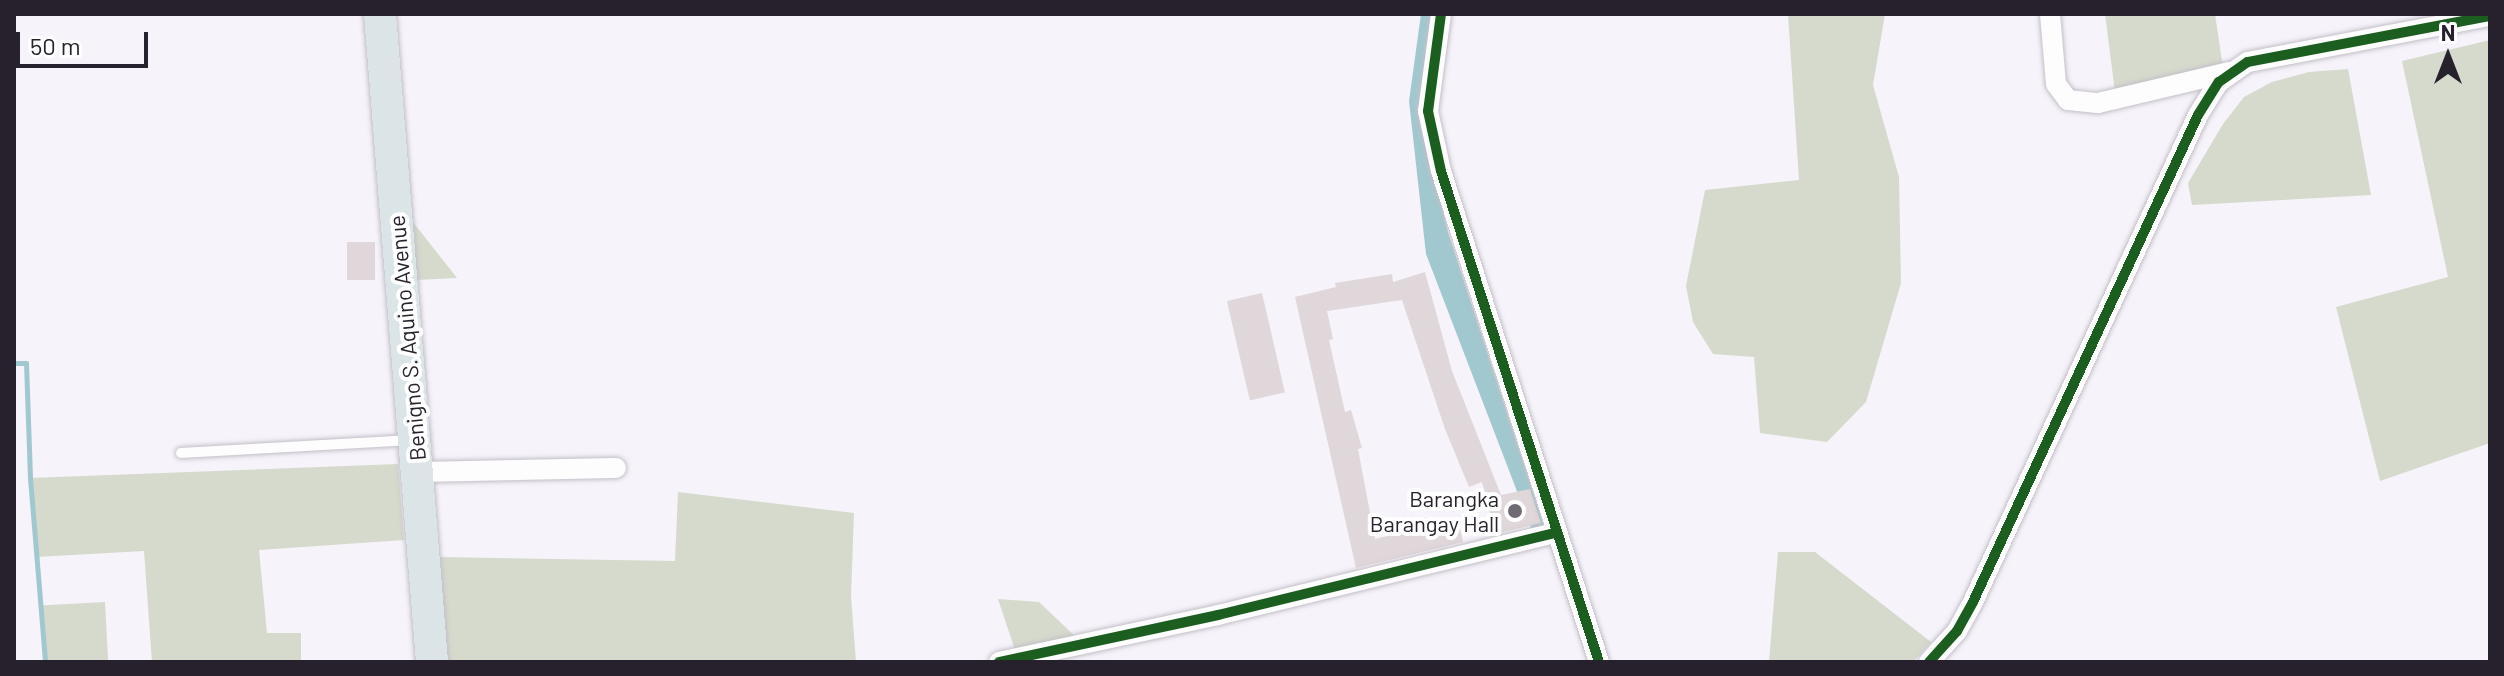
<!DOCTYPE html>
<style>
body{margin:0}
#map{position:relative;width:2504px;height:676px;overflow:hidden;background:#f6f3fa;font-family:Barlow,sans-serif}
div>[style]{position:absolute}
.green>*{inset:0;background:#d5dacd;transform-origin:0 0}
.water>*{inset:0;background:#a1c8cf}
.stream>*{height:5px;margin:-2.5px;padding:0 2.5px;transform-origin:2.5px;border-radius:2.5px;background:#a1c8cf}
.building>*{inset:0;background:#dfd7d9;transform-origin:0 0}
.roads{filter:drop-shadow(0 0 2px #c3bfc8) drop-shadow(0 0 2px #c3bfc8)}
.service>*{height:10px;margin:-5px;padding:0 5px;transform-origin:5px;border-radius:5px;background:#fefdfe}
.minor>*{height:20px;margin:-10px;padding:0 10px;transform-origin:10px;border-radius:10px;background:#fefdfe}
.primary>*{height:32px;margin:-16px;padding:0 16px;transform-origin:16px;border-radius:16px;background:#dbe5e8}
.cycleway>*{height:10px;margin:-5px;padding:0 5px;transform-origin:5px;border-radius:5px;background:#1b5e20}
.dots>*{width:22px;height:22px;translate:-50% -50%;box-sizing:border-box;border:4px solid #fff;border-radius:50%}
span{translate:-50% -50%;white-space:nowrap;text-align:center;line-height:1.15;-webkit-text-stroke:8px #fff;paint-order:stroke}
.street-label{font-size:22px;color:#26212c}
.poi-label{font-size:22px;color:#26212c}
.right{translate:-100% -50%;text-align:right}
.frame{position:absolute;inset:0;border:16px solid #26212c;pointer-events:none}
.north{position:absolute;left:2408px;top:16px;width:80px;height:80px;-webkit-text-stroke:6px #fff;paint-order:stroke;rotate:0deg;font-size:22px;font-weight:700;line-height:32px;text-align:center;color:#26212c}
.north::after{content:'';display:block;margin:auto;width:28px;height:36px;background:#26212c;clip-path:polygon(50% 0,100% 100%,50% 72%,0 100%)}
.scale{position:absolute;left:16px;top:32px;width:132px;height:36px;box-sizing:border-box;border:4px solid #26212c;border-top:0;padding-left:10px;font-size:24px;line-height:28px;white-space:nowrap;color:#26212c;-webkit-text-stroke:6px #fff;paint-order:stroke}
</style>
<div id="map">
<div class="green">
<i style="clip-path:polygon(1788px 14px,1885px 14px,1873px 85px,1899px 177px,1901px 283px,1866px 402px,1827px 442px,1760px 433px,1754px 357px,1713px 354px,1693px 322px,1686px 286px,1705px 190px,1799px 180px)"></i>
<i style="clip-path:polygon(2105px 14px,2215px 14px,2223px 68px,2115px 92px)"></i>
<i style="clip-path:polygon(2490px 40px,2490px 443px,2380px 481px,2336px 307px,2448px 277px,2402px 61px)"></i>
<i style="clip-path:polygon(2348px 69px,2371px 195px,2192px 205px,2188px 183px,2223px 124px,2244px 97px,2272px 82px,2309px 72px)"></i>
<i style="clip-path:polygon(413px 222px,457px 278px,417px 280px)"></i>
<i style="clip-path:polygon(398px 464px,404px 540px,259px 550px,267px 633px,301px 633px,301px 662px,152px 662px,144px 551px,36px 557px,30px 478px)"></i>
<i style="clip-path:polygon(678px 492px,854px 513px,851px 596px,856px 662px,447px 662px,440px 557px,675px 561px)"></i>
<i style="clip-path:polygon(1778px 552px,1815px 552px,1931px 642px,1913px 662px,1769px 662px)"></i>
<i style="clip-path:polygon(998px 599px,1039px 602px,1078px 639px,1016px 653px)"></i>
<i style="left:105px;top:602px;width:60px;height:65px;rotate:87deg"></i>
</div>
<div class="water">
<i style="clip-path:polygon(1421px 14px,1434px 14px,1420px 116px,1448px 232px,1549px 541px,1538px 546px,1426px 254px,1409px 101px)"></i>
</div>
<div class="stream">
<i style="left:14px;top:363px;width:12px"></i>
<i style="left:26px;top:363px;width:115px;rotate:88deg"></i>
<i style="left:30px;top:478px;width:185px;rotate:85.3deg"></i>
</div>
<div class="building">
<i style="left:347px;top:242px;width:28px;height:38px"></i>
<i style="clip-path:polygon(1425px 272px,1452px 371px,1501px 495px,1530px 489px,1541px 523px,1495px 534px,1482px 482px,1469px 487px,1445px 429px,1402px 300px,1327px 311px,1333px 339px,1329px 340px,1345px 412px,1351px 410px,1362px 448px,1358px 449px,1375px 539px,1458px 519px,1463px 542px,1356px 568px,1295px 297px,1336px 287px,1335px 283px,1392px 274px,1393px 282px)"></i>
<i style="left:1262px;top:293px;width:102px;height:36px;rotate:77deg"></i>
</div>
<div class="roads">
<div class="service">
<i style="left:181px;top:453px;width:231px;rotate:-3.2deg"></i>
</div>
<div class="minor">
<i style="left:1441px;top:14px;width:98px;rotate:97.6deg"></i>
<i style="left:1428px;top:111px;width:61px;rotate:77.8deg"></i>
<i style="left:1441px;top:171px;width:516px;rotate:72.16deg"></i>
<i style="left:2050px;top:14px;width:70px;rotate:85.1deg"></i>
<i style="left:2056px;top:84px;width:20px;rotate:53deg"></i>
<i style="left:2068px;top:100px;width:30px;rotate:6deg"></i>
<i style="left:2098px;top:103px;width:135px;rotate:-13.3deg"></i>
<i style="left:418px;top:472px;width:198px;rotate:-1.2deg"></i>
<i style="left:999px;top:662px;width:224px;rotate:-12.1deg"></i>
<i style="left:1218px;top:615px;width:347px;rotate:-13.7deg"></i>
<i style="left:1929px;top:662px;width:42px;rotate:-47.9deg"></i>
<i style="left:1957px;top:631px;width:33px;rotate:-61deg"></i>
<i style="left:1973px;top:602px;width:536px;rotate:-65.2deg"></i>
<i style="left:2198px;top:115px;width:39px;rotate:-58deg"></i>
<i style="left:2219px;top:82px;width:35px;rotate:-35deg"></i>
<i style="left:2248px;top:62px;width:246px;rotate:-10.8deg"></i>
</div>
<div class="primary">
<i style="left:380px;top:14px;width:650px;rotate:85.41deg"></i>
</div>
</div>
<div class="cycleway">
<i style="left:1441px;top:14px;width:98px;rotate:97.6deg"></i>
<i style="left:1428px;top:111px;width:61px;rotate:77.8deg"></i>
<i style="left:1441px;top:171px;width:516px;rotate:72.16deg"></i>
<i style="left:999px;top:662px;width:224px;rotate:-12.1deg"></i>
<i style="left:1218px;top:615px;width:347px;rotate:-13.7deg"></i>
<i style="left:1929px;top:662px;width:42px;rotate:-47.9deg"></i>
<i style="left:1957px;top:631px;width:33px;rotate:-61deg"></i>
<i style="left:1973px;top:602px;width:536px;rotate:-65.2deg"></i>
<i style="left:2198px;top:115px;width:39px;rotate:-58deg"></i>
<i style="left:2219px;top:82px;width:35px;rotate:-35deg"></i>
<i style="left:2248px;top:62px;width:246px;rotate:-10.8deg"></i>
</div>
<div class="dots">
<i style="left:1515px;top:511px;background:#6f6a74"></i>
</div>
<div class="street-label">
<span style="left:407px;top:338px;rotate:-95deg">Benigno S. Aquino Avenue</span>
</div>
<div class="poi-label">
<span class="right" style="left:1499px;top:511px">Barangka<br>Barangay Hall</span>
</div>
<div class="frame"></div>
<div class="north">N</div>
<div class="scale">50 m</div>
</div>
